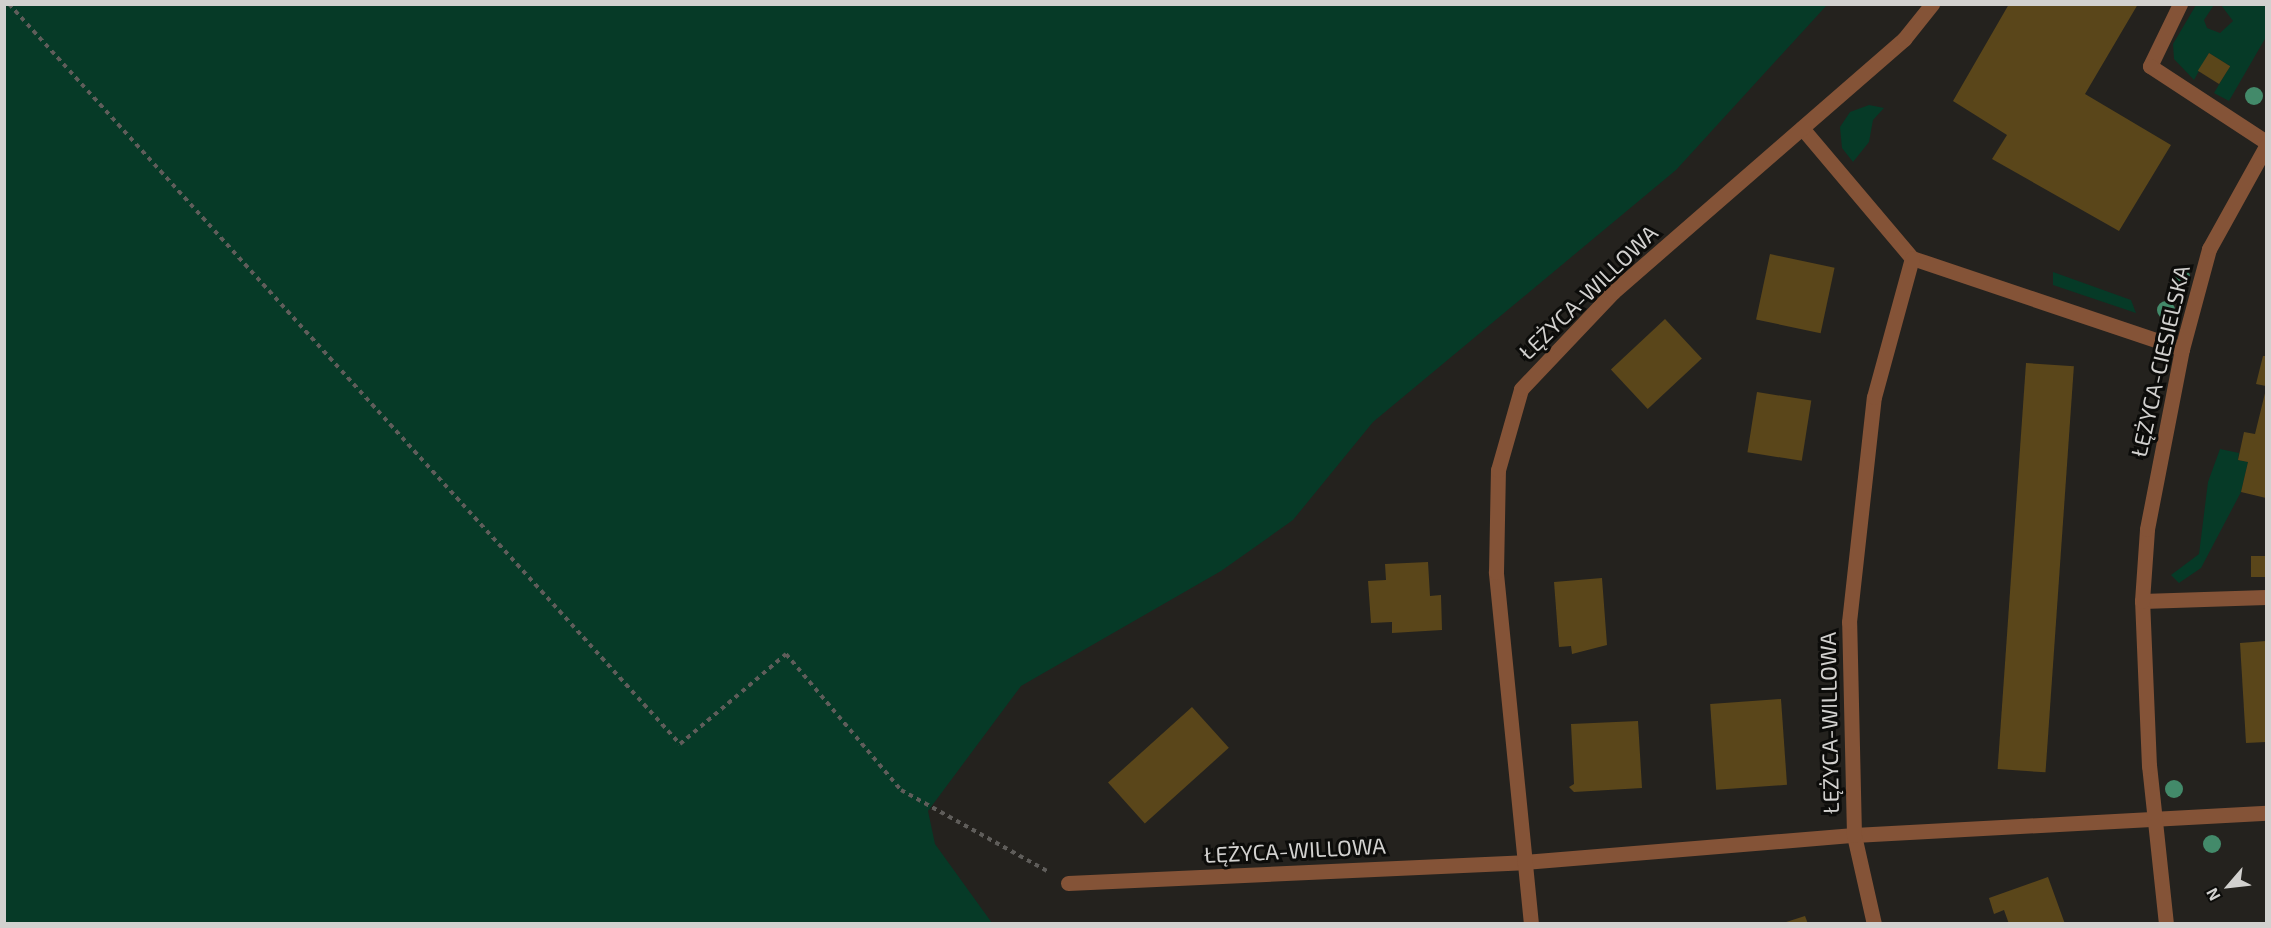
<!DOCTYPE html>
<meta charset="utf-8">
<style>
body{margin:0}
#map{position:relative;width:2271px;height:928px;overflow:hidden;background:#24221e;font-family:"Exo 2",sans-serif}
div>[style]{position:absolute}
.green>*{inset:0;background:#063a27}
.building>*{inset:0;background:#5a461a;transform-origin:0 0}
.path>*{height:4px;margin-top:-2px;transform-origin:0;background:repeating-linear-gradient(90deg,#5f5d5a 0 4.5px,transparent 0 9px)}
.service>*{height:15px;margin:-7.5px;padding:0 7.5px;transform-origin:7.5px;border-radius:7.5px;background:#845337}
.minor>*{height:15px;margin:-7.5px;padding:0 7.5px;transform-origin:7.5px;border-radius:7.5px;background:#845337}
.trees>*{width:18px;height:18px;margin:-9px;border-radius:50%;background:#438a6a}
span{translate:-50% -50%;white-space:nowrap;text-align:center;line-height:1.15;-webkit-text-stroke:6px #0c0c0a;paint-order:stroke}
.street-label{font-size:22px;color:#d2d1cf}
.frame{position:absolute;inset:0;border:6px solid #d2d1cf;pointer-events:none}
.north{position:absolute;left:2199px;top:856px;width:60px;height:60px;-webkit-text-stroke:4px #0c0c0a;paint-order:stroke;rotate:242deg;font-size:16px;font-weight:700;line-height:24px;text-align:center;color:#d2d1cf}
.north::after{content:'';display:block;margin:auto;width:21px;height:27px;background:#d2d1cf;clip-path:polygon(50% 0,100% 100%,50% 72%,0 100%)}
</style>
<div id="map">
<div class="green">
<i style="clip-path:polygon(5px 4px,1827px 4px,1827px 5px,1676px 170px,1373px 422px,1293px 520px,1221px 571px,1021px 686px,928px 811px,935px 844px,992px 923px,5px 924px)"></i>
<i style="clip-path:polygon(2196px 5px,2214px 5px,2204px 20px,2207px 28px,2220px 33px,2233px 21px,2221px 5px,2266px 5px,2266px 37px,2229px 101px,2214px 93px,2230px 66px,2209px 53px,2194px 80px,2174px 59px,2173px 44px)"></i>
<i style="clip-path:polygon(1869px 105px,1884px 108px,1873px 120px,1869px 142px,1853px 162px,1842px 148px,1840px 127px,1850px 112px)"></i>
<i style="clip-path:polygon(2053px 272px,2131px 300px,2136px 313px,2053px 285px)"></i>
<i style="clip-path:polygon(2220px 449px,2239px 453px,2238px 460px,2248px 462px,2241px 492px,2201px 568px,2179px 583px,2171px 575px,2199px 554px,2208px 482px)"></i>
</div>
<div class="building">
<i style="clip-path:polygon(2009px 4px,2138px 4px,2085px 94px,2171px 145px,2119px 231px,1992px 159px,2007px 135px,1953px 101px)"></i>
<i style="left:2209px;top:53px;width:25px;height:21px;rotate:32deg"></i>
<i style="left:1770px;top:254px;width:66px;height:67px;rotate:12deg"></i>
<i style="left:1665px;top:319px;width:54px;height:74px;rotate:47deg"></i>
<i style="clip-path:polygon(2263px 356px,2266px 356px,2266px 386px,2256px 384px)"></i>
<i style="left:2026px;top:363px;width:48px;height:407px;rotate:4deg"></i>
<i style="clip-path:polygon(2266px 389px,2266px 498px,2241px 492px,2248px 462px,2238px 460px,2244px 432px,2255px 434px)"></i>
<i style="left:1757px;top:392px;width:55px;height:61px;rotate:9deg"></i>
<i style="left:2266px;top:556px;width:21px;height:15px;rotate:90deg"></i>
<i style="clip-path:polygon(1428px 562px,1430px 596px,1441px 595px,1442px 630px,1392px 633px,1392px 622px,1371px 623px,1368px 581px,1386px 580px,1385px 564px)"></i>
<i style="clip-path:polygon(1602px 578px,1607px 645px,1572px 654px,1571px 646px,1559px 647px,1554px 582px)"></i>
<i style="clip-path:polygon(2266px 641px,2266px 742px,2246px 743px,2240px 643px)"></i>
<i style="left:1781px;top:699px;width:86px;height:71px;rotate:86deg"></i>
<i style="left:1192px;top:707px;width:55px;height:113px;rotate:48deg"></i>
<i style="clip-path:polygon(1638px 721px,1642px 788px,1574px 792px,1569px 787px,1574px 784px,1571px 724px)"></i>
<i style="clip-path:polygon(2048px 877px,2065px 924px,2009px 924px,2004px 910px,1994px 914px,1989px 898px)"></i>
<i style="clip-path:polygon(1805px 916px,1808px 924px,1783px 924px,1783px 923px)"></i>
</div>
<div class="path">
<i style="left:9px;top:4px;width:999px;rotate:47.8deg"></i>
<i style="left:680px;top:744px;width:139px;rotate:-40.3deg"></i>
<i style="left:786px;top:654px;width:178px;rotate:49.8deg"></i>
<i style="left:901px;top:790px;width:167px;rotate:29deg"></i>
</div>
<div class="service">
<i style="left:2180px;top:4px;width:69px;rotate:115.8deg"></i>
<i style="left:2150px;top:66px;width:139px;rotate:33.2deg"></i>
<i style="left:2142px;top:601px;width:124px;rotate:-1.8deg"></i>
</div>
<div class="minor">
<i style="left:1802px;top:128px;width:170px;rotate:49.8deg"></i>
<i style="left:1912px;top:258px;width:285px;rotate:18.6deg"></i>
<i style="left:1068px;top:883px;width:456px;rotate:-2.6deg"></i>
<i style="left:1524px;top:862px;width:331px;rotate:-4.7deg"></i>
<i style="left:1854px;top:835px;width:413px;rotate:-3.1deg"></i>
<i style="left:1531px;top:924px;width:354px;rotate:-95.7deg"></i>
<i style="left:1496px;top:572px;width:102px;rotate:-88.9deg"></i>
<i style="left:1498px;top:470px;width:84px;rotate:-74.1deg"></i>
<i style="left:1521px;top:389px;width:134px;rotate:-46.5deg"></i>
<i style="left:1613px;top:292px;width:386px;rotate:-41deg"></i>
<i style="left:1904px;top:39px;width:45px;rotate:-51.3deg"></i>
<i style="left:1874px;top:924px;width:91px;rotate:-102.7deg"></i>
<i style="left:1854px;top:835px;width:213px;rotate:-91.3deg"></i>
<i style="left:1849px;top:622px;width:226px;rotate:-83.7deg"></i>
<i style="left:1874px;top:397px;width:144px;rotate:-74.7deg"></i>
<i style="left:2166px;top:924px;width:159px;rotate:-96.1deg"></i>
<i style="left:2149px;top:766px;width:165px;rotate:-92.4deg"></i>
<i style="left:2142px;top:601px;width:72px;rotate:-86deg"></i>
<i style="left:2147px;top:529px;width:183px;rotate:-79deg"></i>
<i style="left:2182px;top:349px;width:104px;rotate:-74.9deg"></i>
<i style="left:2209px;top:249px;width:118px;rotate:-61deg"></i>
</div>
<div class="trees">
<i style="left:2254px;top:96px"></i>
<i style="left:2181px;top:277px"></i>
<i style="left:2166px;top:310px"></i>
<i style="left:2174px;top:789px"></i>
<i style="left:2212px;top:844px"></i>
</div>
<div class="street-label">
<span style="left:1588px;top:292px;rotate:-44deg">ŁĘŻYCA-WILLOWA</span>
<span style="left:2160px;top:361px;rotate:-77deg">ŁĘŻYCA-CIESIELSKA</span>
<span style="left:1829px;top:723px;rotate:-91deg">ŁĘŻYCA-WILLOWA</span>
<span style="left:1295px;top:850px;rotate:-3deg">ŁĘŻYCA-WILLOWA</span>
</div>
<div class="frame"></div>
<div class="north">N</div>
</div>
